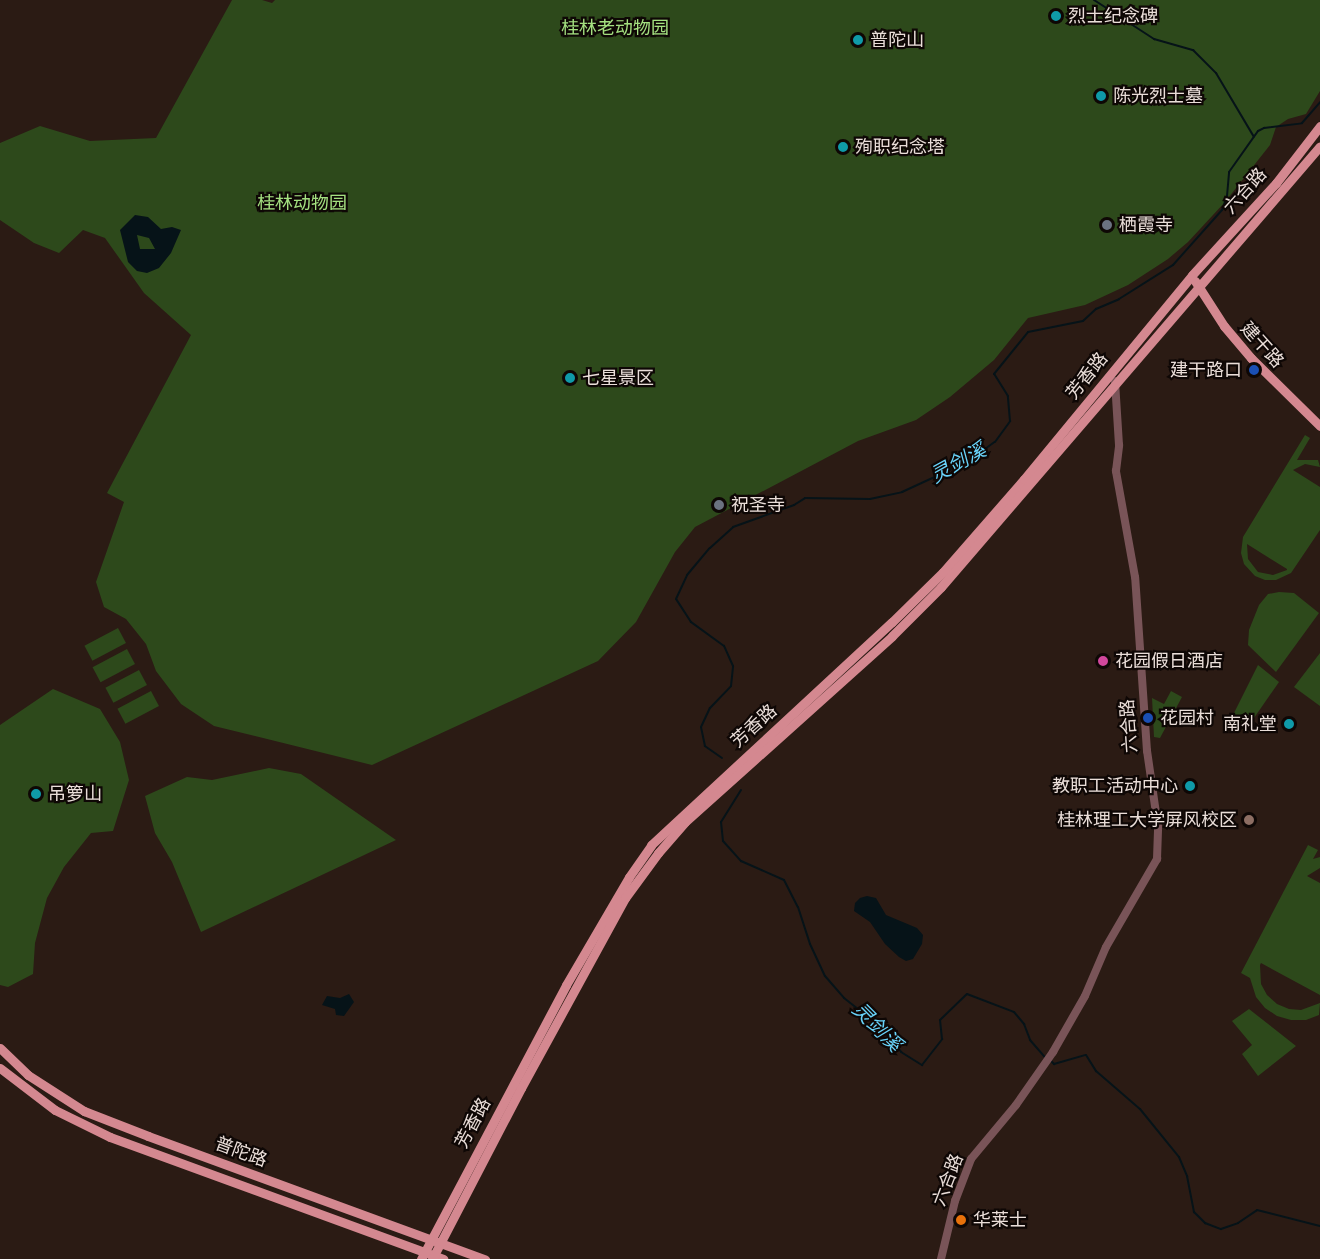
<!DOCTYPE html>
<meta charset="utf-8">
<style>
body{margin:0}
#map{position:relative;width:1320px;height:1259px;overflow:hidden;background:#2b1b14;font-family:Rubik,"Noto Sans SC",sans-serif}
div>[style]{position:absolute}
.green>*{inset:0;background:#2d491b;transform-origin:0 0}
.water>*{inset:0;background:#061318}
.stream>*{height:2px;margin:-1px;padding:0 1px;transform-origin:1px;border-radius:1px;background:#061318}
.minor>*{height:8px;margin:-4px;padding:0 4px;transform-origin:4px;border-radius:4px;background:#795458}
.major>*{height:9px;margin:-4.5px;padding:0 4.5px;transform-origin:4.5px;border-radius:4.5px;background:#d48890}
.dots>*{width:16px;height:16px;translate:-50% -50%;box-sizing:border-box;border:3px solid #0e0705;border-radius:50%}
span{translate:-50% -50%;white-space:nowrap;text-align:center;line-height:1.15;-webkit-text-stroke:4.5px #0e0705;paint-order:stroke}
.poi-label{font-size:18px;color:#eaded9}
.left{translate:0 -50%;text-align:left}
.right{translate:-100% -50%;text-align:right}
.park-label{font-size:18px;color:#a4e080}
.street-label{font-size:18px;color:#eaded9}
.water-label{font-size:20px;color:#69d4fb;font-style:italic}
</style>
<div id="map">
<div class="green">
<i style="clip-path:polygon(232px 0,262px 0,272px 3px,275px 0,1320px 0,1320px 91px,1306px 114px,1288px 119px,1276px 127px,1270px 145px,1225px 202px,1188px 242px,1168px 259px,1128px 285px,1085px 305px,1028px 318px,994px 360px,950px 397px,916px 420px,858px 441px,695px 527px,675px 552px,636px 622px,598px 661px,372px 765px,214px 726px,181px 704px,156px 671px,146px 644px,126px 619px,104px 607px,96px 582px,124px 502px,107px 493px,191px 335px,144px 293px,105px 238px,83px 230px,59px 253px,34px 243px,0 220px,0 143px,40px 126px,90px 141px,156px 138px)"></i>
<i style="clip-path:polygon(evenodd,1305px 435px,1310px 438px,1297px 460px,1318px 460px,1320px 467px,1305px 464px,1293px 470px,1320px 487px,1320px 530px,1291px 573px,1276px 580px,1265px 580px,1255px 576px,1244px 564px,1241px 553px,1243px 537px,1305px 435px,1247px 544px,1287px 569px,1287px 570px,1273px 575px,1258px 572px,1248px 559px,1247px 544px)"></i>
<i style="clip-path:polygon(1279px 592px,1294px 593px,1319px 613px,1276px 672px,1248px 645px,1249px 630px,1259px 605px,1268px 594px)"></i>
<i style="left:118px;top:628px;width:17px;height:38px;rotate:62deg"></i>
<i style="left:127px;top:649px;width:17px;height:39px;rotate:62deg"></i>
<i style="clip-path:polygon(1320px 653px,1320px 706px,1294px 687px)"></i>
<i style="clip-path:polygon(1258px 665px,1279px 682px,1245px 731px,1230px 721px)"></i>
<i style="left:139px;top:670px;width:17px;height:38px;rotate:62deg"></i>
<i style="clip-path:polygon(53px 689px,100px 709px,120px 742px,129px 780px,113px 831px,91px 833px,64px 867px,47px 898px,35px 943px,33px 974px,8px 987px,0 985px,0 725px)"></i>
<i style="left:151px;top:691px;width:17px;height:38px;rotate:62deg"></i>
<i style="clip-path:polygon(1171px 691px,1182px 697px,1160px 738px,1154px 737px,1152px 698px,1164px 704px)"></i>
<i style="clip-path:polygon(269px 768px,301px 774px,396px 840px,201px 932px,172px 862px,155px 833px,145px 796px,187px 777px,212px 780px)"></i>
<i style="clip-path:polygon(1308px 845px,1318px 850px,1313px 859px,1320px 857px,1320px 868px,1307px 876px,1320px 883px,1320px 995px,1261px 963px,1260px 965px,1261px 984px,1267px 995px,1277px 1004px,1289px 1009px,1301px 1010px,1320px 1003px,1319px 1015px,1306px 1020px,1291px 1020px,1277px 1016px,1265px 1008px,1256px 997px,1250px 978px,1241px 973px)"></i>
<i style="clip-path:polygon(1249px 1009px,1296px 1046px,1258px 1076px,1242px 1054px,1252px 1045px,1232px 1021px)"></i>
</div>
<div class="water">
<i style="clip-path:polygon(evenodd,135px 215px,148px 217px,161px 229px,172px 227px,181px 230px,171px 253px,159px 268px,147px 273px,137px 271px,128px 262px,120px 230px,135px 215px,137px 235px,149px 238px,155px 249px,140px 249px,137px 235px)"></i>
<i style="clip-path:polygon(867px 896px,876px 898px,886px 915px,917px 928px,923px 935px,922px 944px,913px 959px,906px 961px,899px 957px,885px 944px,870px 922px,854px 911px,855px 903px,860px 898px)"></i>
<i style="clip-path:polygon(349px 994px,354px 1002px,344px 1016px,336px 1015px,335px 1009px,322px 1005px,327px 996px,340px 998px)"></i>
</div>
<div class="stream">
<i style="left:1094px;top:0;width:72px;rotate:33deg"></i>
<i style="left:1154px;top:39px;width:41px;rotate:15.8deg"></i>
<i style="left:1193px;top:50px;width:33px;rotate:45deg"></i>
<i style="left:1216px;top:73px;width:74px;rotate:59.3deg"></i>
<i style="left:722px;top:758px;width:21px;rotate:-145deg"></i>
<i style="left:705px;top:746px;width:19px;rotate:-102deg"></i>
<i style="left:701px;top:727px;width:21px;rotate:-65deg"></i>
<i style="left:710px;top:708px;width:30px;rotate:-46deg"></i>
<i style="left:731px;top:686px;width:20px;rotate:-84deg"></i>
<i style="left:733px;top:666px;width:22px;rotate:-114deg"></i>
<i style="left:724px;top:646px;width:41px;rotate:-144deg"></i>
<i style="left:691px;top:622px;width:27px;rotate:-123deg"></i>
<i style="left:676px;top:599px;width:26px;rotate:-65deg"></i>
<i style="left:687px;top:575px;width:35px;rotate:-50deg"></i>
<i style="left:710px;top:548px;width:31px;rotate:-42deg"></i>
<i style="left:733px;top:527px;width:65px;rotate:-19.8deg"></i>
<i style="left:794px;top:505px;width:13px;rotate:-32deg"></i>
<i style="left:805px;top:498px;width:65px;rotate:0.9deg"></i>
<i style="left:870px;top:499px;width:33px;rotate:-12deg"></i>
<i style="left:902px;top:492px;width:72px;rotate:-24.8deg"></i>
<i style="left:967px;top:462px;width:34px;rotate:-36deg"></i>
<i style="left:995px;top:442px;width:26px;rotate:-54deg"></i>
<i style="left:1010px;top:421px;width:25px;rotate:-95deg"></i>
<i style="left:1008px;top:396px;width:26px;rotate:-122deg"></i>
<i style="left:994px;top:374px;width:54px;rotate:-51deg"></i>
<i style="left:1028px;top:332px;width:56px;rotate:-11.3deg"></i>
<i style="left:1083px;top:321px;width:18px;rotate:-43deg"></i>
<i style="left:1096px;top:309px;width:25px;rotate:-23deg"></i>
<i style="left:1119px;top:299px;width:64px;rotate:-32.2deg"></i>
<i style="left:1173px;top:265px;width:74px;rotate:-48.3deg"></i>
<i style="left:1222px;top:210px;width:15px;rotate:-70deg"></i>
<i style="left:1227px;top:196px;width:24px;rotate:-85deg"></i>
<i style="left:1229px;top:172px;width:50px;rotate:-54.7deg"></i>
<i style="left:1258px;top:131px;width:7px;rotate:-27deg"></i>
<i style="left:1264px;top:128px;width:38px;rotate:-7deg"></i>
<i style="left:1302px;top:123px;width:28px;rotate:-49deg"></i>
<i style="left:741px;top:790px;width:38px;rotate:122deg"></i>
<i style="left:721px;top:822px;width:19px;rotate:84deg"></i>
<i style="left:723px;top:841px;width:27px;rotate:48deg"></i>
<i style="left:741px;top:861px;width:47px;rotate:23.8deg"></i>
<i style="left:784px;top:880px;width:30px;rotate:63deg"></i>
<i style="left:798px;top:907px;width:39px;rotate:72deg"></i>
<i style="left:810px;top:944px;width:35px;rotate:65deg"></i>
<i style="left:825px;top:976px;width:29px;rotate:49deg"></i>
<i style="left:844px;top:998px;width:42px;rotate:38.2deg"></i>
<i style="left:877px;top:1024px;width:37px;rotate:49deg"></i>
<i style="left:901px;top:1052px;width:25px;rotate:32deg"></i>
<i style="left:922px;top:1065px;width:33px;rotate:-52deg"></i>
<i style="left:942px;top:1039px;width:19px;rotate:-96deg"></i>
<i style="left:940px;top:1020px;width:37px;rotate:-44deg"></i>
<i style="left:967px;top:994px;width:50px;rotate:21deg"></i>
<i style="left:1014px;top:1012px;width:16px;rotate:50deg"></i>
<i style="left:1024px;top:1024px;width:17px;rotate:69deg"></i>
<i style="left:1030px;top:1040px;width:23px;rotate:49deg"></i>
<i style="left:1050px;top:1060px;width:6px;rotate:45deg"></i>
<i style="left:1054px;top:1064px;width:33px;rotate:-16deg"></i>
<i style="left:1086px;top:1055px;width:19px;rotate:58deg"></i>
<i style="left:1096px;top:1071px;width:58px;rotate:40.8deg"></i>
<i style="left:1140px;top:1109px;width:62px;rotate:50.9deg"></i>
<i style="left:1179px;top:1157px;width:21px;rotate:67deg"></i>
<i style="left:1187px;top:1176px;width:37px;rotate:79deg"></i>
<i style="left:1194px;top:1212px;width:16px;rotate:45deg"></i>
<i style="left:1205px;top:1223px;width:17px;rotate:21deg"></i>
<i style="left:1221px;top:1229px;width:18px;rotate:-19deg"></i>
<i style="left:1238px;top:1223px;width:23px;rotate:-34deg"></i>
<i style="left:1257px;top:1210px;width:65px;rotate:14.3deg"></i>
</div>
<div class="minor">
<i style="left:941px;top:1259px;width:60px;rotate:-76.4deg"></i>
<i style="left:955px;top:1201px;width:45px;rotate:-69.1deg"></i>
<i style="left:971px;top:1159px;width:70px;rotate:-50.2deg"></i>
<i style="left:1016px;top:1105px;width:65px;rotate:-55.1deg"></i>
<i style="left:1053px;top:1052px;width:64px;rotate:-60.3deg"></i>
<i style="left:1085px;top:996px;width:53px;rotate:-66.8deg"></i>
<i style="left:1106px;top:947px;width:102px;rotate:-59.9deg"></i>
<i style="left:1157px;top:859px;width:32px;rotate:-88deg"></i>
<i style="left:1158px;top:827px;width:77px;rotate:-98.2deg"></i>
<i style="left:1147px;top:751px;width:174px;rotate:-93.9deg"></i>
<i style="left:1135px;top:577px;width:108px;rotate:-100.2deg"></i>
<i style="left:1116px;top:471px;width:26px;rotate:-83deg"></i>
<i style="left:1119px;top:445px;width:64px;rotate:-93.6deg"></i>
</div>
<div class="major">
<i style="left:1195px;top:281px;width:54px;rotate:57.2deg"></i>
<i style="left:1224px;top:326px;width:42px;rotate:49.8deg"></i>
<i style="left:1251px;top:358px;width:97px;rotate:44.6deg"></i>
<i style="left:0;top:1048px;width:39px;rotate:44deg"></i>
<i style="left:28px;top:1075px;width:67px;rotate:32.7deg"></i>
<i style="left:84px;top:1111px;width:69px;rotate:21.3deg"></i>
<i style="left:148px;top:1136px;width:359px;rotate:20.1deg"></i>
<i style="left:0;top:1068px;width:69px;rotate:37.4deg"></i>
<i style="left:55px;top:1110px;width:61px;rotate:26.1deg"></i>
<i style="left:110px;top:1137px;width:355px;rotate:20.1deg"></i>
<i style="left:421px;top:1259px;width:310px;rotate:-62.1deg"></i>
<i style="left:566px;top:985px;width:125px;rotate:-59.7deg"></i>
<i style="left:629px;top:877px;width:39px;rotate:-55deg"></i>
<i style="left:651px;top:845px;width:328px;rotate:-42.8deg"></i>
<i style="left:892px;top:622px;width:71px;rotate:-44.4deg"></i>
<i style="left:943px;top:572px;width:123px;rotate:-48.9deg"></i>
<i style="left:1024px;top:479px;width:264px;rotate:-50.5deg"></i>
<i style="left:1192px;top:275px;width:125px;rotate:-47.6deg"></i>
<i style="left:1276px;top:183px;width:72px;rotate:-52.3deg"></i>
<i style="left:432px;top:1259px;width:193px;rotate:-62.5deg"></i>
<i style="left:521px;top:1088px;width:217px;rotate:-61.3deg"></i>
<i style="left:625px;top:898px;width:56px;rotate:-53.7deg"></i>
<i style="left:658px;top:853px;width:41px;rotate:-48.9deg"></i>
<i style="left:685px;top:822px;width:278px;rotate:-41.9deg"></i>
<i style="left:892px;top:636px;width:69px;rotate:-45deg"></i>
<i style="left:941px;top:587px;width:581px;rotate:-49.32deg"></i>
</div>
<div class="dots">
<i style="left:1056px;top:16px;background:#0f9aa8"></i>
<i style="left:858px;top:40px;background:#0f9aa8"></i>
<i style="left:1101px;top:96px;background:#0f9aa8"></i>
<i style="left:843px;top:147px;background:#0f9aa8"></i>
<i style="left:1107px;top:225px;background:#6b7280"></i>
<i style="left:1254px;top:370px;background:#1a4fb4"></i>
<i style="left:570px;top:378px;background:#0f9aa8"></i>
<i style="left:719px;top:505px;background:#6b7280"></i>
<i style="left:1103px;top:661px;background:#d1479c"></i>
<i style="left:1148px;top:718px;background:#1a4fb4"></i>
<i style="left:1289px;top:724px;background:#0f9aa8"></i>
<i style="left:1190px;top:786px;background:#0f9aa8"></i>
<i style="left:36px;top:794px;background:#0f9aa8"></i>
<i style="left:1249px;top:820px;background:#8d6e63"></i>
<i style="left:961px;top:1220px;background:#e8710a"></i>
</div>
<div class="poi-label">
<span class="left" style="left:1068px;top:16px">烈士纪念碑</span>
<span class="left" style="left:870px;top:40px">普陀山</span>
<span class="left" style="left:1113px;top:96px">陈光烈士墓</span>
<span class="left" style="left:855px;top:147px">殉职纪念塔</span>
<span class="left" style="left:1119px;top:225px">栖霞寺</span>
<span class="right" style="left:1242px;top:370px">建干路口</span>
<span class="left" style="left:582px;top:378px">七星景区</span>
<span class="left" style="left:731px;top:505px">祝圣寺</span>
<span class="left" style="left:1115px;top:661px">花园假日酒店</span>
<span class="left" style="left:1160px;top:718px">花园村</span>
<span class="right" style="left:1277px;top:724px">南礼堂</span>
<span class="right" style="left:1178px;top:786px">教职工活动中心</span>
<span class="left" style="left:48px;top:794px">吊箩山</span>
<span class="right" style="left:1237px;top:820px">桂林理工大学屏风校区</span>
<span class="left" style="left:973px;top:1220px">华莱士</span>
</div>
<div class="park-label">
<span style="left:615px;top:28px">桂林老动物园</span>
<span style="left:302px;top:203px">桂林动物园</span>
</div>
<div class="street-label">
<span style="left:1245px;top:191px;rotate:-48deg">六合路</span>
<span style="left:1262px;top:345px;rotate:48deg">建干路</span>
<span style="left:1087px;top:376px;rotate:-51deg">芳香路</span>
<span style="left:754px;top:726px;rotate:-42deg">芳香路</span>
<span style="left:1129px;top:726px;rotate:-94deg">六合路</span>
<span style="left:473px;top:1123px;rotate:-62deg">芳香路</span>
<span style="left:241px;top:1152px;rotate:20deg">普陀路</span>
<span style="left:948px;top:1180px;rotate:-69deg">六合路</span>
</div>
<div class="water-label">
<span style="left:958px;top:463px;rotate:-29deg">灵剑溪</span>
<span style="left:877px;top:1027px;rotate:45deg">灵剑溪</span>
</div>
</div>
